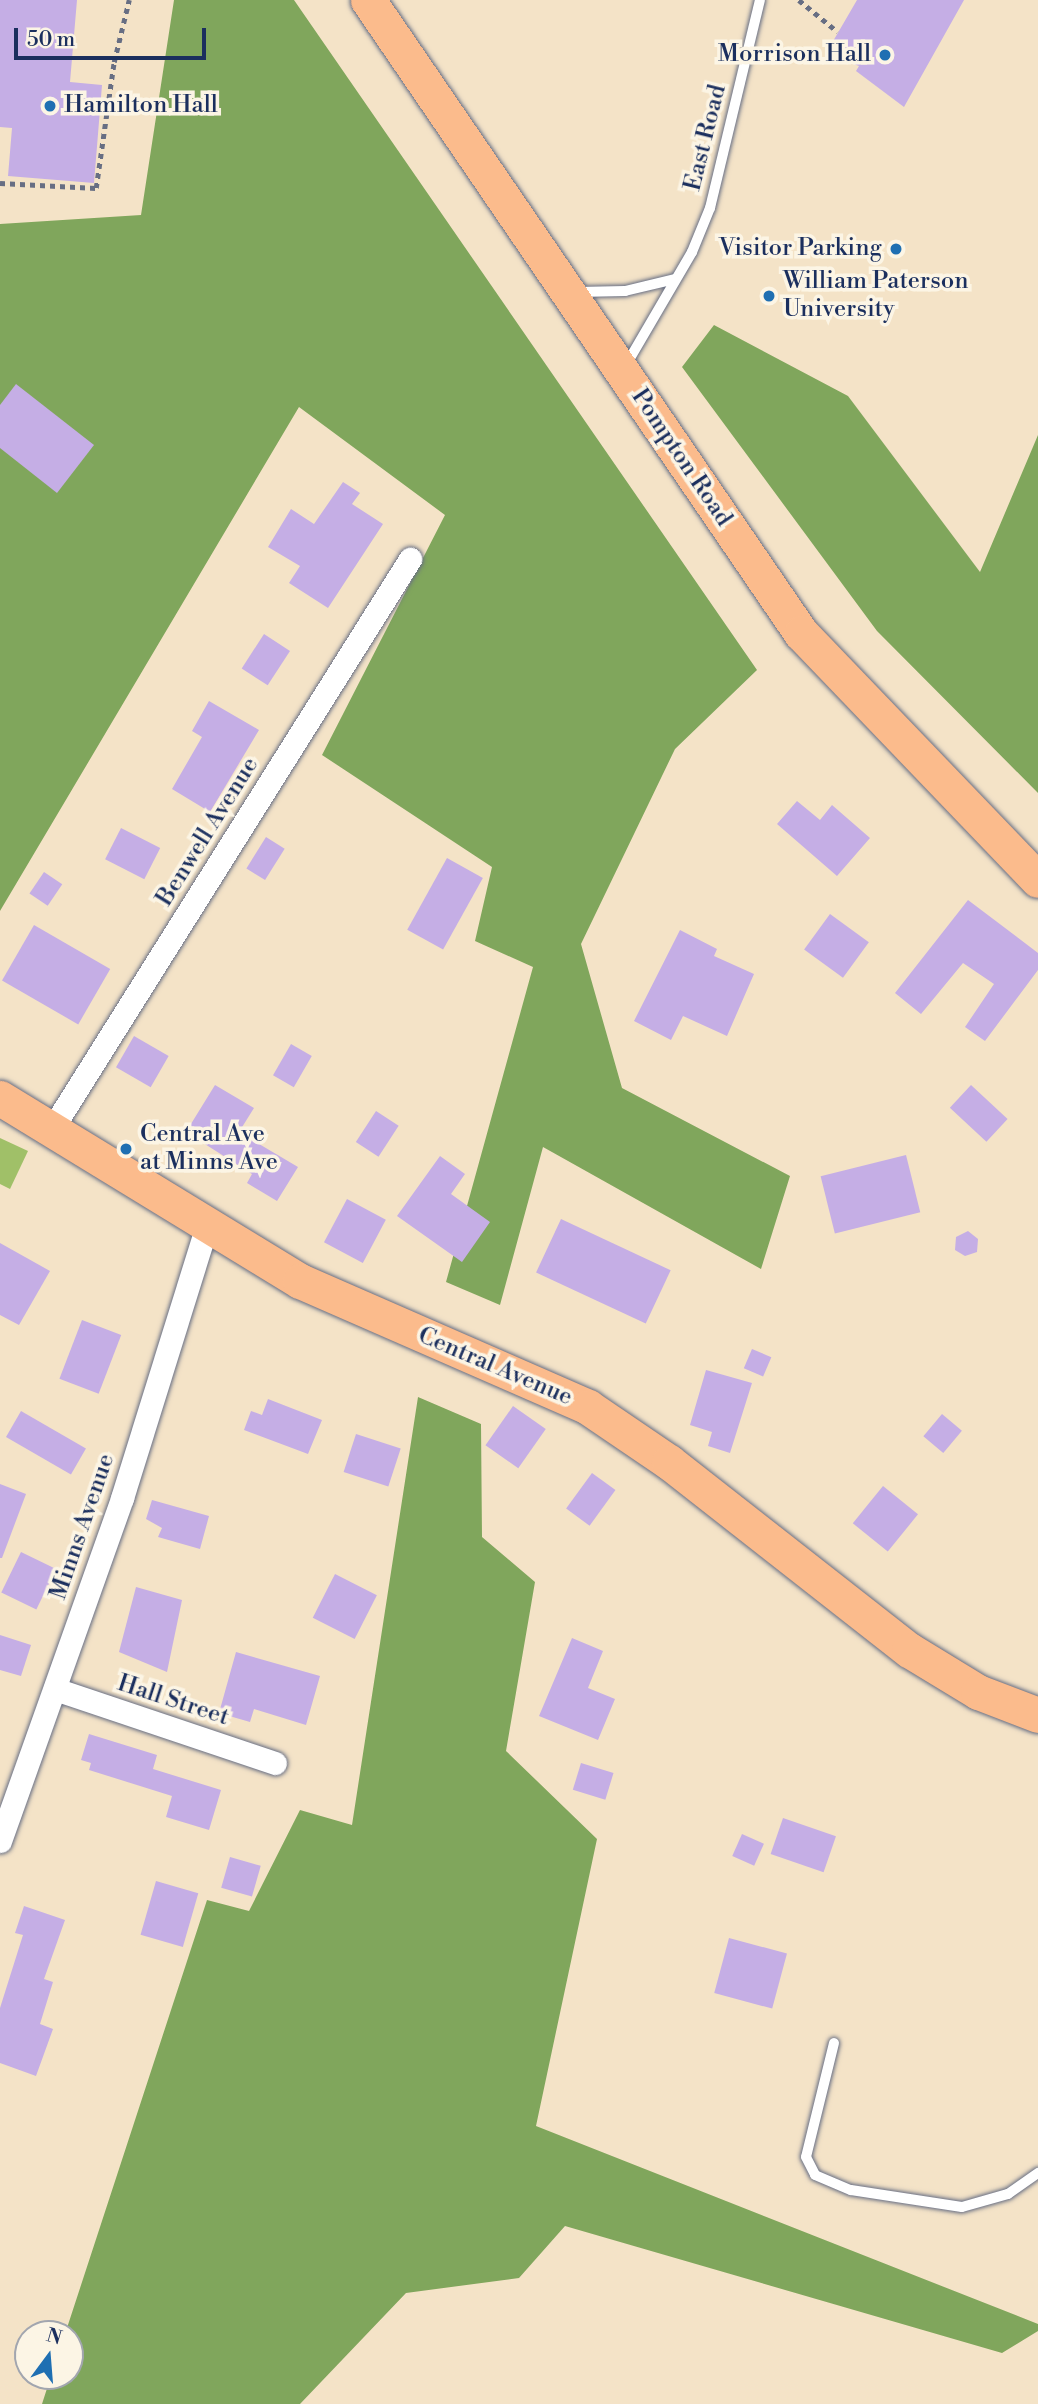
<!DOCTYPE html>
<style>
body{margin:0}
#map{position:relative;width:1038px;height:2404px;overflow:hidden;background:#f4e3c7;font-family:"Libre Bodoni",serif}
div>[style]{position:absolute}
.green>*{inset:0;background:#a0c068}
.forest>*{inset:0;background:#80a65c}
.building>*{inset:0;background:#c5aee5;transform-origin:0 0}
.path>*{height:4.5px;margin-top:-2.25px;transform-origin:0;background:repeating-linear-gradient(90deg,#676e83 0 5px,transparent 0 10px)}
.roads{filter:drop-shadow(0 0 2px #676e83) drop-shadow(0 0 2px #676e83)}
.lane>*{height:10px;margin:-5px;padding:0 5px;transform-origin:5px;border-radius:5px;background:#fff}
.street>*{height:23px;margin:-11.5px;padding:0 11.5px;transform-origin:11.5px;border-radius:11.5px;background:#fff}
.primary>*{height:35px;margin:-17.5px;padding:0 17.5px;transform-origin:17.5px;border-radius:17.5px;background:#fbbb8c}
.dots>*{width:19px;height:19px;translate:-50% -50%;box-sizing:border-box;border:4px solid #fcf5e5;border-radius:50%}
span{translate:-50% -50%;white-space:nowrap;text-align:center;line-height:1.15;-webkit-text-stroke:7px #fcf5e5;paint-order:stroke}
.poi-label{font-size:24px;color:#1b2f5e}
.right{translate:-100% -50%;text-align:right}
.left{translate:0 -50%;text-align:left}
.street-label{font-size:24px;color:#1b2f5e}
.north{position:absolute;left:14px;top:2320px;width:70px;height:70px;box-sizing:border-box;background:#fcf5e5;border:2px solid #a2a6af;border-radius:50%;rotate:16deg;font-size:19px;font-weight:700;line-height:28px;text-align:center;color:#1b2f5e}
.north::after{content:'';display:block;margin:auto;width:24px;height:32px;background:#1f6fb2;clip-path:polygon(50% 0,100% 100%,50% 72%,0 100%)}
.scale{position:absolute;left:14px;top:28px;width:192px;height:32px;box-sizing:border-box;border:4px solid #1b2f5e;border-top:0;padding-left:9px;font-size:21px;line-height:24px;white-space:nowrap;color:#1b2f5e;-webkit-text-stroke:5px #fcf5e5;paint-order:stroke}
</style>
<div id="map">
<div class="green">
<i style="clip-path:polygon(0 1138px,28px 1151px,10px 1189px,0 1184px)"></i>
</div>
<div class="forest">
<i style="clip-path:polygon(174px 0,294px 0,757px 670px,675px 749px,581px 944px,622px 1088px,790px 1176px,761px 1269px,543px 1147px,500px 1305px,446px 1282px,533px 967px,475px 941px,492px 867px,322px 755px,445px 515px,299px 407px,0 911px,0 224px,141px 215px)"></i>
<i style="clip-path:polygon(714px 325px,848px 396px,980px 572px,1038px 435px,1038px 793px,877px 631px,682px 367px)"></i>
<i style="clip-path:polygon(418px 1397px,481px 1424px,482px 1537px,535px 1582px,506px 1751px,597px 1839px,536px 2126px,1038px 2324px,1038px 2331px,1002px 2353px,565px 2226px,519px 2278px,406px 2293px,300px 2404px,42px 2404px,51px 2376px,70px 2376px,70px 2334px,65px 2334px,207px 1900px,249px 1911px,300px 1810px,352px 1825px)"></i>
</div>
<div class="building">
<i style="clip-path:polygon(0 0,77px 0,70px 82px,102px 85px,94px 183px,8px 176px,12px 128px,0 127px)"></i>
<i style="clip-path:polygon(857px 0,964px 0,904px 107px,856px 71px,859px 66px,837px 58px,841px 51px,832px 43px)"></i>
<i style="clip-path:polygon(16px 384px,94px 445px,57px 493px,0 448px,0 405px)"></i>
<i style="clip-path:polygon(343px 482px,360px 493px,352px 504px,383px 524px,328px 608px,289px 583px,300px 566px,268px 547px,291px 509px,314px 524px)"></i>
<i style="left:264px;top:634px;width:31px;height:41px;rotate:33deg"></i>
<i style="clip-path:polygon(209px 701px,259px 730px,210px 812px,172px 789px,202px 737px,192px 731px)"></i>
<i style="clip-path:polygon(797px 801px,820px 820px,832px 805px,870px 838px,837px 876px,777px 824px)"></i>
<i style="left:121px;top:828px;width:44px;height:35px;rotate:27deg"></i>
<i style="left:266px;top:837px;width:22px;height:37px;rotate:32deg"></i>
<i style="left:447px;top:858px;width:41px;height:82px;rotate:29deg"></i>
<i style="left:44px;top:872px;width:22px;height:26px;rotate:34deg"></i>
<i style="clip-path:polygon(968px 900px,1038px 953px,1038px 970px,985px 1041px,965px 1027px,994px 984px,963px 963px,921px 1014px,895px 993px)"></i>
<i style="left:830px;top:914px;width:48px;height:44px;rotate:36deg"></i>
<i style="left:34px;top:925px;width:88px;height:64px;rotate:30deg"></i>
<i style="clip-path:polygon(680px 930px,717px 949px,714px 956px,754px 974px,727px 1036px,683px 1016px,671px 1040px,634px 1021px)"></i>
<i style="left:134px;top:1036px;width:40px;height:36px;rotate:30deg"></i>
<i style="left:291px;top:1044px;width:24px;height:36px;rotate:30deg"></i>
<i style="clip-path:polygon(215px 1085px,254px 1108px,239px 1132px,298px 1167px,277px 1201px,247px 1183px,252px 1174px,186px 1132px)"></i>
<i style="left:971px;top:1085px;width:50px;height:31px;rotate:43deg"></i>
<i style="left:376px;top:1111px;width:27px;height:37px;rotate:33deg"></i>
<i style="left:906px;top:1155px;width:59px;height:88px;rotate:76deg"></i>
<i style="clip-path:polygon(440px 1156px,465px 1174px,451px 1194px,490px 1222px,462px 1262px,397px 1216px)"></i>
<i style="left:347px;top:1199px;width:44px;height:49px;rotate:28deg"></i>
<i style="left:561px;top:1219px;width:121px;height:59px;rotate:25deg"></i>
<i style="clip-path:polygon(968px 1231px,978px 1239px,977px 1252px,965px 1256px,955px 1250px,956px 1237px)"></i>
<i style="clip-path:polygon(0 1243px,50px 1271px,19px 1325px,0 1315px)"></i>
<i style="left:82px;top:1320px;width:42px;height:63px;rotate:21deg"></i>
<i style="left:752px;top:1349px;width:21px;height:21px;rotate:23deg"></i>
<i style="clip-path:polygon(706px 1370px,752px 1383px,730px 1453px,708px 1446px,712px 1432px,690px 1425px)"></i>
<i style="clip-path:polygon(268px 1399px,322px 1420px,308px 1454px,244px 1430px,251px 1411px,262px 1415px)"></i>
<i style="left:513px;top:1406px;width:40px;height:48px;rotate:35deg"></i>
<i style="left:21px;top:1411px;width:75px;height:30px;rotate:30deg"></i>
<i style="left:942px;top:1414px;width:26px;height:29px;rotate:40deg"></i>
<i style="left:356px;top:1434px;width:47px;height:40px;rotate:18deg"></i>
<i style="left:592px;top:1473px;width:29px;height:44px;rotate:36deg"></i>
<i style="clip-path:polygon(0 1484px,26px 1494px,2px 1558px,0 1558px)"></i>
<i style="left:883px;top:1486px;width:45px;height:48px;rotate:39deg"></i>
<i style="clip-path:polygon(152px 1500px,209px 1516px,200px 1549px,158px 1537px,162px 1528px,146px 1519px)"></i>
<i style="left:21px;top:1552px;width:39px;height:45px;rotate:26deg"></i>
<i style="left:335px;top:1574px;width:47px;height:49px;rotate:27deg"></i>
<i style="clip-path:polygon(136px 1587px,182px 1600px,167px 1672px,119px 1652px)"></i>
<i style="clip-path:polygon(0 1635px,31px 1645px,21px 1676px,0 1670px)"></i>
<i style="clip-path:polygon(572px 1638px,603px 1651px,588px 1688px,615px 1699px,598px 1740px,539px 1716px)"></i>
<i style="clip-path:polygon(236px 1652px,320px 1676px,306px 1725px,254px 1709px,250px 1722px,219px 1713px)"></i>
<i style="clip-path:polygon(89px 1734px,157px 1755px,153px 1769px,221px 1790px,209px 1830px,166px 1817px,172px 1796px,89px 1770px,91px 1763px,81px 1760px)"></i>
<i style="left:581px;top:1763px;width:34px;height:28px;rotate:17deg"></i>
<i style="left:783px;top:1818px;width:56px;height:38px;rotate:19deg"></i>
<i style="left:742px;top:1834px;width:24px;height:24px;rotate:24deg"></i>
<i style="left:230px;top:1857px;width:32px;height:32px;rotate:16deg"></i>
<i style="left:156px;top:1881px;width:44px;height:56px;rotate:16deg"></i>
<i style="clip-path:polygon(24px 1906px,65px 1920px,44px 1979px,53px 1982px,40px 2024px,53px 2029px,36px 2076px,0 2063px,0 2008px,23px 1935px,15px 1933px)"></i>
<i style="left:729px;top:1938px;width:60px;height:57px;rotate:15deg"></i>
</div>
<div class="path">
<i style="left:799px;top:0;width:50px;rotate:39.4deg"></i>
<i style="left:0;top:183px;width:96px;rotate:3deg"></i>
<i style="left:96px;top:188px;width:127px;rotate:-81.9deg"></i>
<i style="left:114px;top:62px;width:64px;rotate:-76.4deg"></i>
</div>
<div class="roads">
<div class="lane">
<i style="left:577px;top:292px;width:48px;rotate:-1.2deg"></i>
<i style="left:625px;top:291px;width:51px;rotate:-13.5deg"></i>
<i style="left:626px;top:365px;width:131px;rotate:-59.7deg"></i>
<i style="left:692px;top:252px;width:48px;rotate:-67.8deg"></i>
<i style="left:710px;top:208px;width:214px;rotate:-76.5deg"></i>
<i style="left:834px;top:2043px;width:117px;rotate:103.8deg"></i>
<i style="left:806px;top:2157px;width:20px;rotate:63deg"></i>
<i style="left:815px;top:2175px;width:39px;rotate:23deg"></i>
<i style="left:851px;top:2190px;width:112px;rotate:8.7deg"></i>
<i style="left:962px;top:2207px;width:48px;rotate:-15.8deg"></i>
<i style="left:1008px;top:2194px;width:37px;rotate:-35deg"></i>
</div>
<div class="street">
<i style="left:50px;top:1132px;width:677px;rotate:-57.86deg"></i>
<i style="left:55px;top:1689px;width:232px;rotate:18.6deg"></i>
<i style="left:0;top:1841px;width:364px;rotate:-70.4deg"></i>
<i style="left:122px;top:1498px;width:283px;rotate:-72.7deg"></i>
</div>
<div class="primary">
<i style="left:368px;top:0;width:767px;rotate:55.63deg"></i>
<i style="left:801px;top:633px;width:342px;rotate:46.2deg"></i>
<i style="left:0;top:1098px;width:351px;rotate:31.4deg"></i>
<i style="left:300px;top:1281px;width:314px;rotate:23.6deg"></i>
<i style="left:588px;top:1407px;width:98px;rotate:34.2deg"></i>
<i style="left:669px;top:1462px;width:305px;rotate:38.1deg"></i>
<i style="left:909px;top:1650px;width:81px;rotate:31.3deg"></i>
<i style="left:978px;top:1692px;width:64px;rotate:21deg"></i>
</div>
</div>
<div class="dots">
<i style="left:885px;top:55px;background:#1f6fb2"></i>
<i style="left:50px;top:106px;background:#1f6fb2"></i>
<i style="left:896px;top:249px;background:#1f6fb2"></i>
<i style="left:769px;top:296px;background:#1f6fb2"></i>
<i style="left:126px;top:1149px;background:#1f6fb2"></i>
</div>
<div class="poi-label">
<span class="right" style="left:871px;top:55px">Morrison Hall</span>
<span class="left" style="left:64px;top:106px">Hamilton Hall</span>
<span class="right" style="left:882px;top:249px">Visitor Parking</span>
<span class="left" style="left:783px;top:296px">William Paterson<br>University</span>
<span class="left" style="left:140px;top:1149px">Central Ave<br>at Minns Ave</span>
</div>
<div class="street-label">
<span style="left:706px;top:138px;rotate:-76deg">East Road</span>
<span style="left:681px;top:458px;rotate:56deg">Pompton Road</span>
<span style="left:208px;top:832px;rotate:-58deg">Benwell Avenue</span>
<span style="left:495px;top:1367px;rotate:23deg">Central Avenue</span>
<span style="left:83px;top:1527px;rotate:-71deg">Minns Avenue</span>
<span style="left:173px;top:1701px;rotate:18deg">Hall Street</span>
</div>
<div class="north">N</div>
<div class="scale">50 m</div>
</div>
